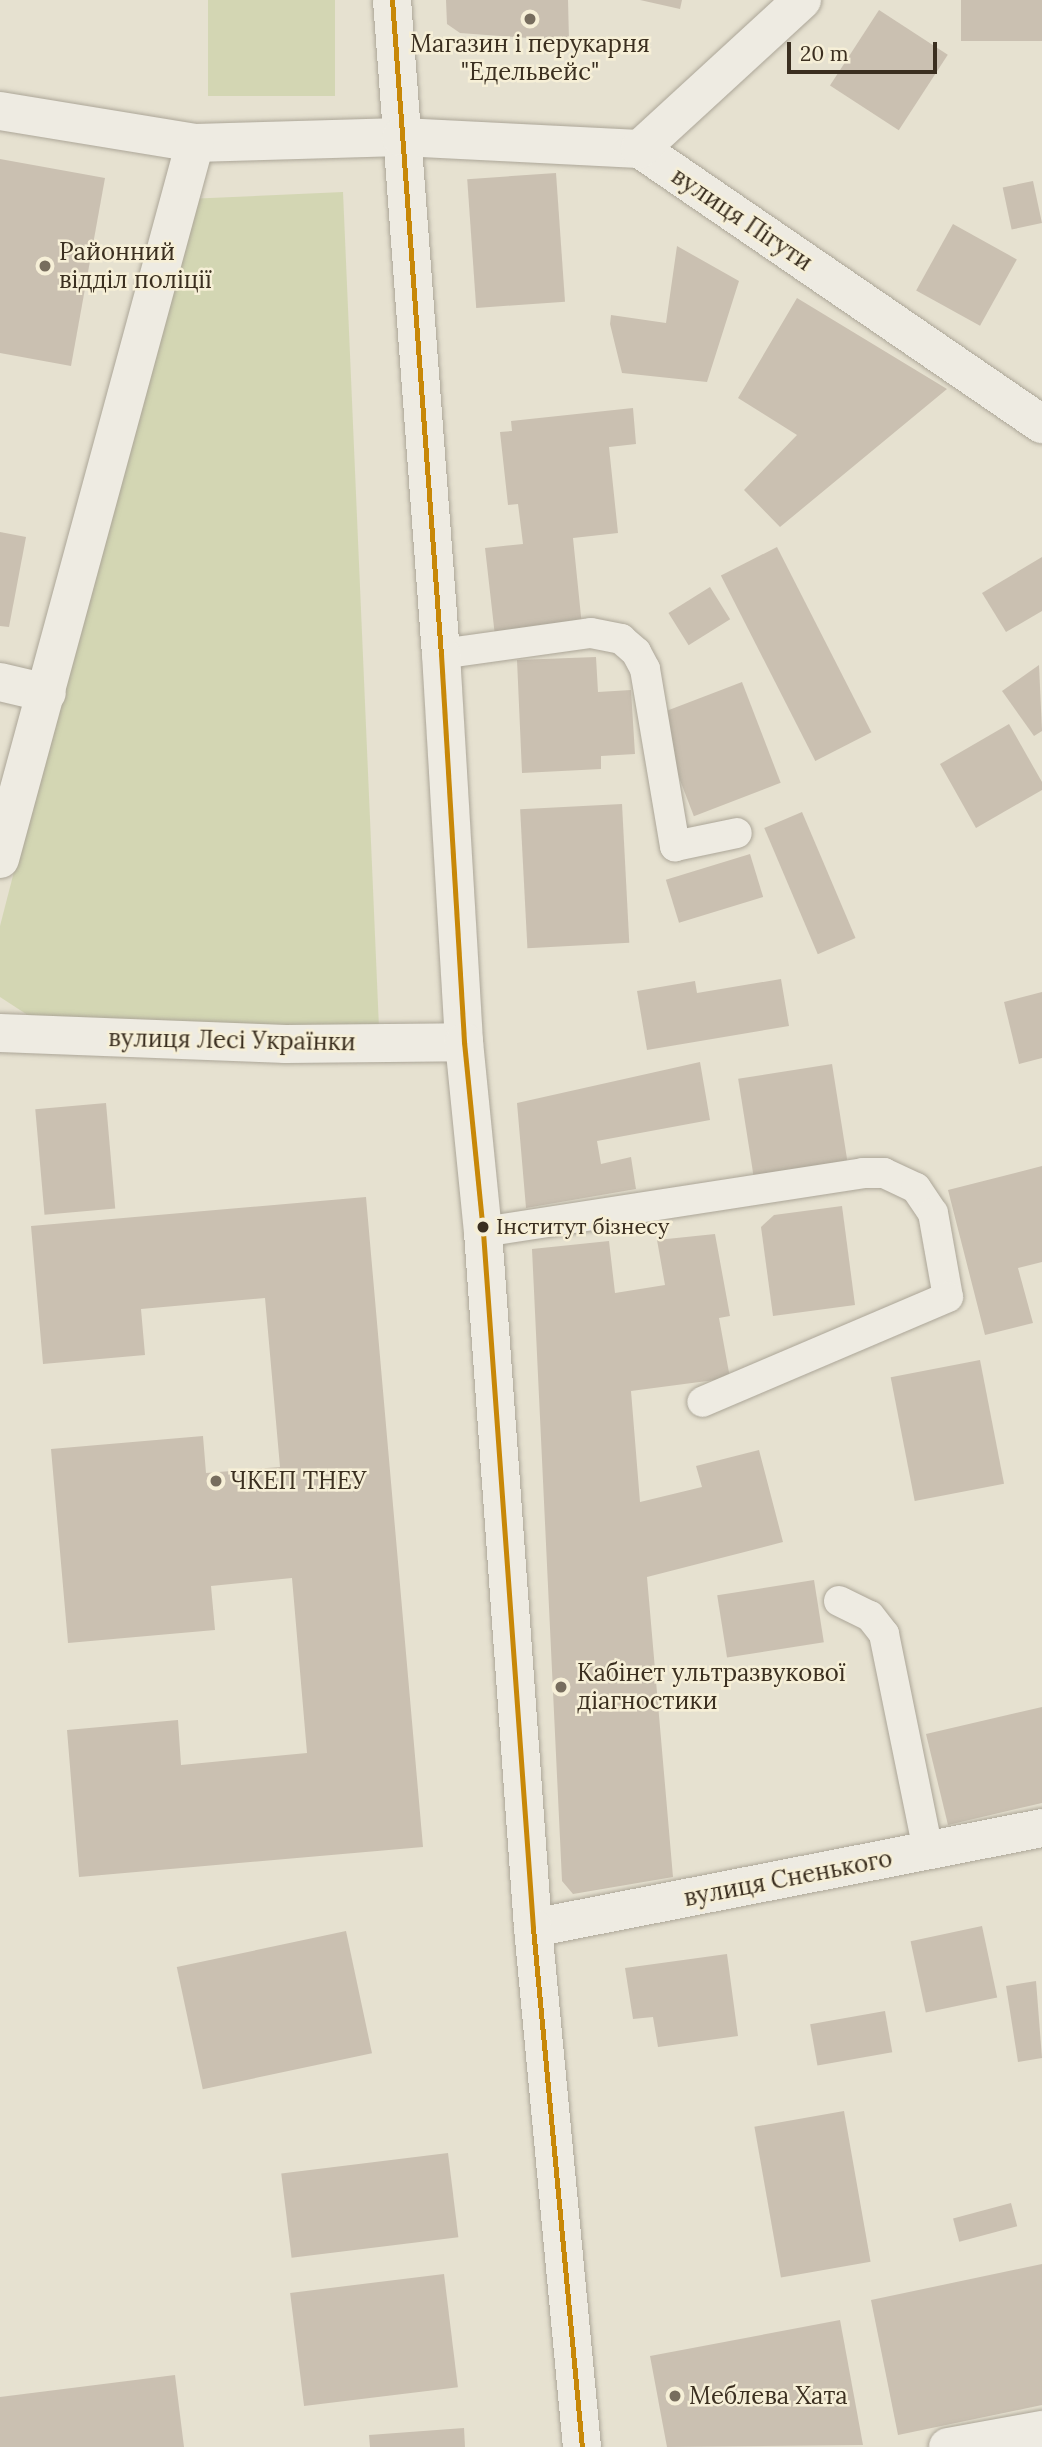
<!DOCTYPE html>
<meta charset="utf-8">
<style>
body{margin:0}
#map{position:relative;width:1042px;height:2447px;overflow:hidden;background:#e6e1d0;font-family:Lora,serif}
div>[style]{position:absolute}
.green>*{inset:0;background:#d3d6b3;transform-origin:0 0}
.building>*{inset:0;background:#cac0b1;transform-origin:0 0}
.roads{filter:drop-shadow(0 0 2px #aca698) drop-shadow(0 0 2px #aca698)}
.service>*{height:30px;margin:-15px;padding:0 15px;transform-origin:15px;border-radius:15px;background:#eeebe2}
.minor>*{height:38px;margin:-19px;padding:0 19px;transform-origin:19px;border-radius:19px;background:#eeebe2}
.tertiary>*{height:38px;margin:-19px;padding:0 19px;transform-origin:19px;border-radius:19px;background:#eeebe2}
.bus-1>*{height:5px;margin:-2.5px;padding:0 2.5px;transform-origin:2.5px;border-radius:2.5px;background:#c88808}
.dots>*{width:19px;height:19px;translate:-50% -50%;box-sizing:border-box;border:4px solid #f6efd7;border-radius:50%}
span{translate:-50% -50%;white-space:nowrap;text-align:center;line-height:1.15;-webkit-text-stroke:5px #f6efd7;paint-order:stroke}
.bus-label{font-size:22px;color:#3b2f20}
.left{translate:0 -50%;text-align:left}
.poi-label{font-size:24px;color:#3b2f20}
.street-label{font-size:24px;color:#3b2f20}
.scale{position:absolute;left:787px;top:42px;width:150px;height:32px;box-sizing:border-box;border:4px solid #3b2f20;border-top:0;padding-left:9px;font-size:21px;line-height:24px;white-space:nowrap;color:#3b2f20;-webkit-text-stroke:5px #f6efd7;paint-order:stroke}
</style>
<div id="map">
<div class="green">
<i style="left:208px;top:0;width:127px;height:96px"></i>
<i style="clip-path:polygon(343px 192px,379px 1028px,43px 1025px,0 997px,0 926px,187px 199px)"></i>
</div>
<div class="building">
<i style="clip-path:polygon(446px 0,568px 0,569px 41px,460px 33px,447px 24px)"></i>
<i style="clip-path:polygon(640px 0,682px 0,680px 9px)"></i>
<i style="left:961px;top:0;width:81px;height:41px"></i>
<i style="left:879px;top:10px;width:82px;height:90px;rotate:33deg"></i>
<i style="clip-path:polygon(0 159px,105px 178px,71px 366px,0 353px)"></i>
<i style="left:556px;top:173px;width:129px;height:89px;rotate:86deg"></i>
<i style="left:1033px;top:181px;width:43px;height:31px;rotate:78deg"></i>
<i style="left:953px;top:224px;width:73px;height:76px;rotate:29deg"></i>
<i style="clip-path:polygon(677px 246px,739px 281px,707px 382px,622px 373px,610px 324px,611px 315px,666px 323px)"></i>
<i style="clip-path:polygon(797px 298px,947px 389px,780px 527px,744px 490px,797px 435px,738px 398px)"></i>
<i style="clip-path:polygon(633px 408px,636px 444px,609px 447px,618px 533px,573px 538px,582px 626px,495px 636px,485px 548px,523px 544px,518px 504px,508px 505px,500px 432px,512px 431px,511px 421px)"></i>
<i style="clip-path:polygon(0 532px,26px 537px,9px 627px,0 626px)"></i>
<i style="left:777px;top:547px;width:208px;height:63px;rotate:63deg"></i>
<i style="clip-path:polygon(1042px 557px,1042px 611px,1006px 632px,982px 593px)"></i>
<i style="left:710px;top:587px;width:38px;height:49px;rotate:58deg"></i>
<i style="clip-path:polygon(596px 657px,598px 692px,631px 690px,635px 754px,601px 756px,601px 769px,522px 773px,517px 660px)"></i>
<i style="clip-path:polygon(1039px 665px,1042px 731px,1034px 736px,1002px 691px)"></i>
<i style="left:742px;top:682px;width:108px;height:93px;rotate:69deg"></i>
<i style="clip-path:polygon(1009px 724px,1042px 782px,1042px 790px,976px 828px,940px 764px)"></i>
<i style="left:622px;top:804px;width:139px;height:102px;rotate:87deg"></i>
<i style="left:802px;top:812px;width:137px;height:41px;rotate:67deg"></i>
<i style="left:750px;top:854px;width:45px;height:88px;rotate:73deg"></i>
<i style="clip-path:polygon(781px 979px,789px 1026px,647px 1050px,637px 991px,695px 981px,697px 993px)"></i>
<i style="clip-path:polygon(1042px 992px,1042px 1058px,1019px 1064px,1004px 1002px)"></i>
<i style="clip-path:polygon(700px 1062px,710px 1120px,597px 1141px,601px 1164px,631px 1157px,636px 1189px,526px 1208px,517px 1103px)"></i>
<i style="left:832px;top:1064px;width:101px;height:95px;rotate:81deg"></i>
<i style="left:106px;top:1103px;width:106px;height:71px;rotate:85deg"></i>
<i style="clip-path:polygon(1042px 1166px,1042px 1262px,1018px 1268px,1033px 1323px,985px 1335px,948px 1190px)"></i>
<i style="clip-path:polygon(366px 1197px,423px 1847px,79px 1877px,67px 1730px,178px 1720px,181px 1765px,307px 1753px,292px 1578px,211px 1586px,215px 1630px,68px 1643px,51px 1449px,203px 1436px,206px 1473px,280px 1467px,265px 1298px,141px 1309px,145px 1355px,43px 1364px,31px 1226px)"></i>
<i style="clip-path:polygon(842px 1206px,855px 1305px,773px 1316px,761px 1227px,774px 1215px)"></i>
<i style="clip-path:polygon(715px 1234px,730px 1316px,719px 1318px,730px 1378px,631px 1391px,640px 1502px,702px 1487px,696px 1466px,759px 1450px,783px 1542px,647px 1577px,673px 1877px,573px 1894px,562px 1881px,532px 1249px,609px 1241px,615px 1293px,665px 1285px,657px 1240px)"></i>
<i style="left:980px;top:1360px;width:126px;height:91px;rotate:79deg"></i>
<i style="left:814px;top:1580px;width:63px;height:98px;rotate:81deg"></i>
<i style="clip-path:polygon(1042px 1707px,1042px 1803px,948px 1825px,926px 1734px)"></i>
<i style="left:982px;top:1926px;width:73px;height:73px;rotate:78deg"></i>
<i style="left:346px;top:1931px;width:125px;height:173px;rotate:78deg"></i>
<i style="clip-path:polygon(727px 1954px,738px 2036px,658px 2047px,653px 2017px,633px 2019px,625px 1968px)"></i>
<i style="clip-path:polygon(1036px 1981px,1042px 2058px,1018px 2062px,1006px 1986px)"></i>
<i style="left:885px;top:2011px;width:42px;height:76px;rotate:80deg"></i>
<i style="left:844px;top:2111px;width:153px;height:91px;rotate:80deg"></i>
<i style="left:448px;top:2153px;width:85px;height:168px;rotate:83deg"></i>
<i style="left:1011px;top:2203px;width:24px;height:60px;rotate:75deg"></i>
<i style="clip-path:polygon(1042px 2264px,1042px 2405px,898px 2435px,871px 2300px)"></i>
<i style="left:444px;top:2274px;width:114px;height:155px;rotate:83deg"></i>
<i style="clip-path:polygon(840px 2320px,863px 2445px,667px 2447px,650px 2356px)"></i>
<i style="clip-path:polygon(175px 2375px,184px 2447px,0 2447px,0 2397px)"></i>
<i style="clip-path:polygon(464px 2428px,465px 2447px,370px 2447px,369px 2435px)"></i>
</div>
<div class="roads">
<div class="service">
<i style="left:441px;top:654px;width:151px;rotate:-8deg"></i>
<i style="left:591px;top:633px;width:31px;rotate:11deg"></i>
<i style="left:621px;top:639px;width:20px;rotate:41deg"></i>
<i style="left:636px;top:652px;width:19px;rotate:62deg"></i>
<i style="left:645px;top:669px;width:180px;rotate:80.4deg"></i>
<i style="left:675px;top:846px;width:63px;rotate:-11.8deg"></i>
<i style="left:483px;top:1232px;width:385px;rotate:-8.8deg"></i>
<i style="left:863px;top:1173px;width:21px"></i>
<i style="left:884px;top:1173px;width:35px;rotate:25deg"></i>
<i style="left:916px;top:1188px;width:30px;rotate:56deg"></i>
<i style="left:933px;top:1213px;width:85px;rotate:79.9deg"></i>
<i style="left:948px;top:1297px;width:267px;rotate:156.9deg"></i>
<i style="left:839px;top:1601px;width:34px;rotate:26deg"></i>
<i style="left:870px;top:1616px;width:23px;rotate:52deg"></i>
<i style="left:884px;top:1634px;width:220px;rotate:78.5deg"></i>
</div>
<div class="minor">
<i style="left:0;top:111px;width:198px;rotate:9.3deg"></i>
<i style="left:195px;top:143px;width:206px;rotate:-1.7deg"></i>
<i style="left:640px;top:149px;width:487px;rotate:34.4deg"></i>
<i style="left:0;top:682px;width:48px;rotate:13.2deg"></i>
<i style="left:0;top:859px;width:742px;rotate:-74.77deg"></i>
<i style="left:0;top:1033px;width:286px;rotate:2.2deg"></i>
<i style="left:286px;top:1044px;width:178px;rotate:-0.6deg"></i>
<i style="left:533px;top:1928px;width:519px;rotate:-11.11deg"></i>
<i style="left:948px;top:2447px;width:96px;rotate:-10.3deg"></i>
</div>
<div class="tertiary">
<i style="left:392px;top:0;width:656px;rotate:85.72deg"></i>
<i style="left:441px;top:654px;width:389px;rotate:86.6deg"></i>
<i style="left:464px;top:1042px;width:191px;rotate:84.3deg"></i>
<i style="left:483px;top:1232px;width:698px;rotate:85.89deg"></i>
<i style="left:533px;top:1928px;width:521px;rotate:84.61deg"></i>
<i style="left:401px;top:137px;width:239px;rotate:2.9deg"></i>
<i style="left:640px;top:149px;width:220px;rotate:-42.6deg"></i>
</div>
</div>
<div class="bus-1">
<i style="left:392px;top:0;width:656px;rotate:85.72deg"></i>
<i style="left:441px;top:654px;width:389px;rotate:86.6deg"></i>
<i style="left:464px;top:1042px;width:191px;rotate:84.3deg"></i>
<i style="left:483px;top:1232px;width:698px;rotate:85.89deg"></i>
<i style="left:533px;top:1928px;width:521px;rotate:84.61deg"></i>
</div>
<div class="dots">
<i style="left:530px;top:19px;background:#776d5e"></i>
<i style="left:45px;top:266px;background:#776d5e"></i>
<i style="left:483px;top:1227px;background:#3b2f20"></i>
<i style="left:216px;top:1481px;background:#776d5e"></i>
<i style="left:561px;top:1687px;background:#776d5e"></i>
<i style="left:675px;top:2396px;background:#776d5e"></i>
</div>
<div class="bus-label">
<span class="left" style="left:496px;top:1227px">Інститут бізнесу</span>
</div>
<div class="poi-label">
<span style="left:530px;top:58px">Магазин і перукарня<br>"Едельвейс"</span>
<span class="left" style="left:59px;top:266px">Районний<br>відділ поліції</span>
<span class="left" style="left:230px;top:1481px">ЧКЕП ТНЕУ</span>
<span class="left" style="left:577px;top:1687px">Кабінет ультразвукової<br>діагностики</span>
<span class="left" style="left:689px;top:2396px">Меблева Хата</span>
</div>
<div class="street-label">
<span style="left:742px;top:219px;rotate:34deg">вулиця Пігути</span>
<span style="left:232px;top:1040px;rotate:1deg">вулиця Лесі Українки</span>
<span style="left:788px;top:1878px;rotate:-11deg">вулиця Сненького</span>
</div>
<div class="scale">20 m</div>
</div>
